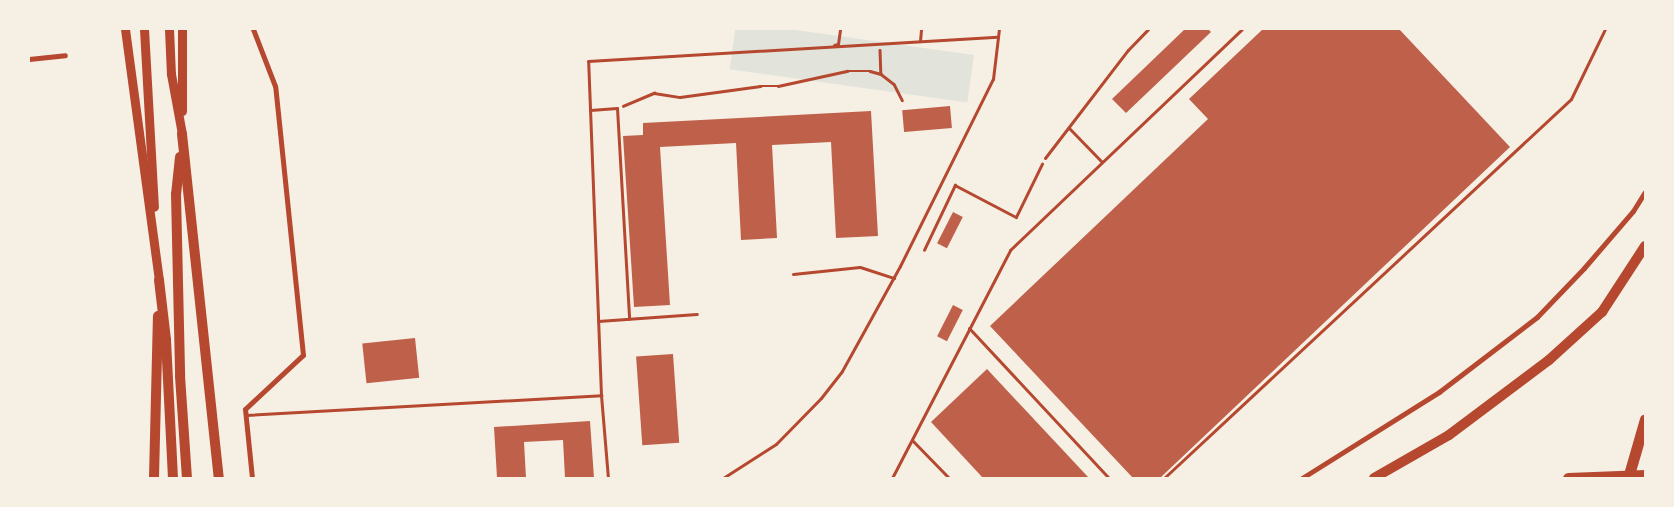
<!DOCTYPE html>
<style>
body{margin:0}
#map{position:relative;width:1674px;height:507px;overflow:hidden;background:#f6efe4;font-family:Karla,sans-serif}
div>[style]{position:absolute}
.green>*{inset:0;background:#e2e4dc;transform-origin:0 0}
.building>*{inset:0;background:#bf614a;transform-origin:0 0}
.path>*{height:2.5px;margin:-1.25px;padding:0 1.25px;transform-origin:1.25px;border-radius:1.25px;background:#b5482f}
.service>*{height:3px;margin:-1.5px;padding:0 1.5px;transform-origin:1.5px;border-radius:1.5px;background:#b5482f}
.minor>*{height:5px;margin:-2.5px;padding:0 2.5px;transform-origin:2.5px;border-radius:2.5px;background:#b5482f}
.secondary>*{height:9px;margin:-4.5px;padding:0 4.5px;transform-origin:4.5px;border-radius:4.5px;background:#b5482f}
.trunk>*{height:10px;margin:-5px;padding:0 5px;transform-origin:5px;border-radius:5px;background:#b5482f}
.motorway>*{height:11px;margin:-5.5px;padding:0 5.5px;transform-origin:5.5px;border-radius:5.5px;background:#b5482f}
span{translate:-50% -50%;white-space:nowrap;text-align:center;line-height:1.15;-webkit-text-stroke:5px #f6efe4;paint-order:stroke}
.frame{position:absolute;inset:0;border:30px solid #f6efe4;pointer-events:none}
</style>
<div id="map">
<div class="green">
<i style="left:974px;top:55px;width:48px;height:240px;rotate:98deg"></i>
</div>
<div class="building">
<i style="clip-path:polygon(1185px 29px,1208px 29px,1211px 32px,1126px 113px,1112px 99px)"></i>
<i style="clip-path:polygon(1263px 29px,1399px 29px,1510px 147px,1160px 478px,1133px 478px,990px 326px,1208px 119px,1189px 99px)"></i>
<i style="left:950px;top:106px;width:22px;height:48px;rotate:85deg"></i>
<i style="clip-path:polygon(871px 111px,878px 236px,836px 238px,831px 142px,772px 145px,777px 238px,741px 240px,736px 143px,660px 147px,670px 305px,634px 307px,623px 136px,643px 135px,643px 123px)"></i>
<i style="left:953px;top:212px;width:11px;height:35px;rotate:27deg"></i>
<i style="left:953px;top:305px;width:11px;height:35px;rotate:27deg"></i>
<i style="left:415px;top:338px;width:40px;height:53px;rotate:84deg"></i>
<i style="left:673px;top:354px;width:89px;height:37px;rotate:86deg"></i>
<i style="clip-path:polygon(987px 369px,1089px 478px,983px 478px,931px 422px)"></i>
<i style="clip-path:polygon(590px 421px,594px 478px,565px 478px,563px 440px,524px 442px,526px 478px,497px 478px,494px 427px)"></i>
</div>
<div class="path">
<i style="left:880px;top:50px;width:24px;rotate:88deg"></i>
<i style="left:623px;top:106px;width:34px;rotate:-23deg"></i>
<i style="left:654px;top:93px;width:26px;rotate:9deg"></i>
<i style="left:680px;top:97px;width:81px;rotate:-7.8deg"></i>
<i style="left:760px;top:86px;width:18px"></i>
<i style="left:778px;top:86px;width:71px;rotate:-12.3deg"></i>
<i style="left:847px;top:71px;width:23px"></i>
<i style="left:870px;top:71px;width:11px;rotate:15deg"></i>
<i style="left:881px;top:74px;width:16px;rotate:38deg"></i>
<i style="left:894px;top:84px;width:18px;rotate:63deg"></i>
<i style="left:924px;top:250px;width:72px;rotate:-64.5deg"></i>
<i style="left:955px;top:185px;width:69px;rotate:27.7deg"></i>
<i style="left:1016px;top:217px;width:59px;rotate:-63.9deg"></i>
</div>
<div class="service">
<i style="left:920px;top:41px;width:12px;rotate:-85deg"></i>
<i style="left:834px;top:45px;width:4px;rotate:-14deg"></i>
<i style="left:838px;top:44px;width:15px;rotate:-82deg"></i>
<i style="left:590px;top:110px;width:27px;rotate:-4deg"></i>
<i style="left:617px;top:108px;width:211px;rotate:86.7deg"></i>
<i style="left:1069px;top:128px;width:47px;rotate:45.9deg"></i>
<i style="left:1045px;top:158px;width:136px;rotate:-52.5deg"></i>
<i style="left:1128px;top:50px;width:29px;rotate:-46deg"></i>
<i style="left:793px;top:274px;width:67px;rotate:-6deg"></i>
<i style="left:860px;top:267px;width:36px;rotate:18deg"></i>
<i style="left:598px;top:321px;width:99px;rotate:-4deg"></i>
<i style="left:969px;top:328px;width:205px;rotate:47deg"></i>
<i style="left:601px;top:395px;width:83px;rotate:85.2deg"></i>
<i style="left:246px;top:415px;width:356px;rotate:-3.2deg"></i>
<i style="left:601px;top:395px;width:334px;rotate:-92.2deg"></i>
<i style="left:588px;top:61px;width:410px;rotate:-3.4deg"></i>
<i style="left:912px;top:440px;width:53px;rotate:45.8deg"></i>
<i style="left:723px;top:478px;width:63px;rotate:-32.7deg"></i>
<i style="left:776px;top:444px;width:64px;rotate:-45.6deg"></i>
<i style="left:821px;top:398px;width:34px;rotate:-52deg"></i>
<i style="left:842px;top:371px;width:120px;rotate:-61.1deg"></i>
<i style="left:900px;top:266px;width:209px;rotate:-63.6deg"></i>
<i style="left:993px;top:79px;width:50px;rotate:-83.2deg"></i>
<i style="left:892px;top:478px;width:257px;rotate:-62.6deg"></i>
<i style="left:1010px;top:250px;width:320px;rotate:-43.6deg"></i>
<i style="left:1164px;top:478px;width:556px;rotate:-42.96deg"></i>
<i style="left:1571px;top:99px;width:78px;rotate:-64.1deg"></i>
</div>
<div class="minor">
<i style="left:29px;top:59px;width:36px;rotate:-6deg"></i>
<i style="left:252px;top:478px;width:69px;rotate:-95.8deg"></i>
<i style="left:245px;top:409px;width:79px;rotate:-43deg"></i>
<i style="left:303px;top:355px;width:270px;rotate:-95.9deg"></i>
<i style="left:275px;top:86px;width:61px;rotate:-111.1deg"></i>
<i style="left:1302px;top:478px;width:162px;rotate:-32.1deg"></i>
<i style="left:1439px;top:392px;width:123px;rotate:-37.4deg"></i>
<i style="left:1537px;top:317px;width:68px;rotate:-46.2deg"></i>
<i style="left:1584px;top:268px;width:75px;rotate:-49.3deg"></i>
<i style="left:1633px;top:211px;width:22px;rotate:-58deg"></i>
</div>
<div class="secondary">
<i style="left:125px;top:29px;width:253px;rotate:82.3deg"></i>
<i style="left:144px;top:29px;width:178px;rotate:86.8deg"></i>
<i style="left:169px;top:29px;width:45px;rotate:87.5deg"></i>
<i style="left:171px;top:74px;width:61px;rotate:79.6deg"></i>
<i style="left:182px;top:111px;width:82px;rotate:-90deg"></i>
</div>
<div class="trunk">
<i style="left:182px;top:134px;width:346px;rotate:83.9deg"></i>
<i style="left:180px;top:157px;width:37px;rotate:96deg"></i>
<i style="left:176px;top:194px;width:182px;rotate:88.7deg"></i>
<i style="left:180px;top:376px;width:102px;rotate:86.1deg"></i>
<i style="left:159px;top:280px;width:60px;rotate:83.3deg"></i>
<i style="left:166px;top:340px;width:138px;rotate:87.1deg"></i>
<i style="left:154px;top:478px;width:162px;rotate:-88.6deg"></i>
<i style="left:1374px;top:478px;width:86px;rotate:-29.8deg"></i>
<i style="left:1449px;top:435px;width:125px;rotate:-36.9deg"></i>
<i style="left:1549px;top:360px;width:72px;rotate:-42.2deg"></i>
<i style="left:1602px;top:312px;width:79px;rotate:-56.9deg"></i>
</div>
<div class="motorway">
<i style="left:1568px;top:478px;width:77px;rotate:-2.2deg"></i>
<i style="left:1628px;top:478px;width:61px;rotate:-73.9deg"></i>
</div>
<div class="frame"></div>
</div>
